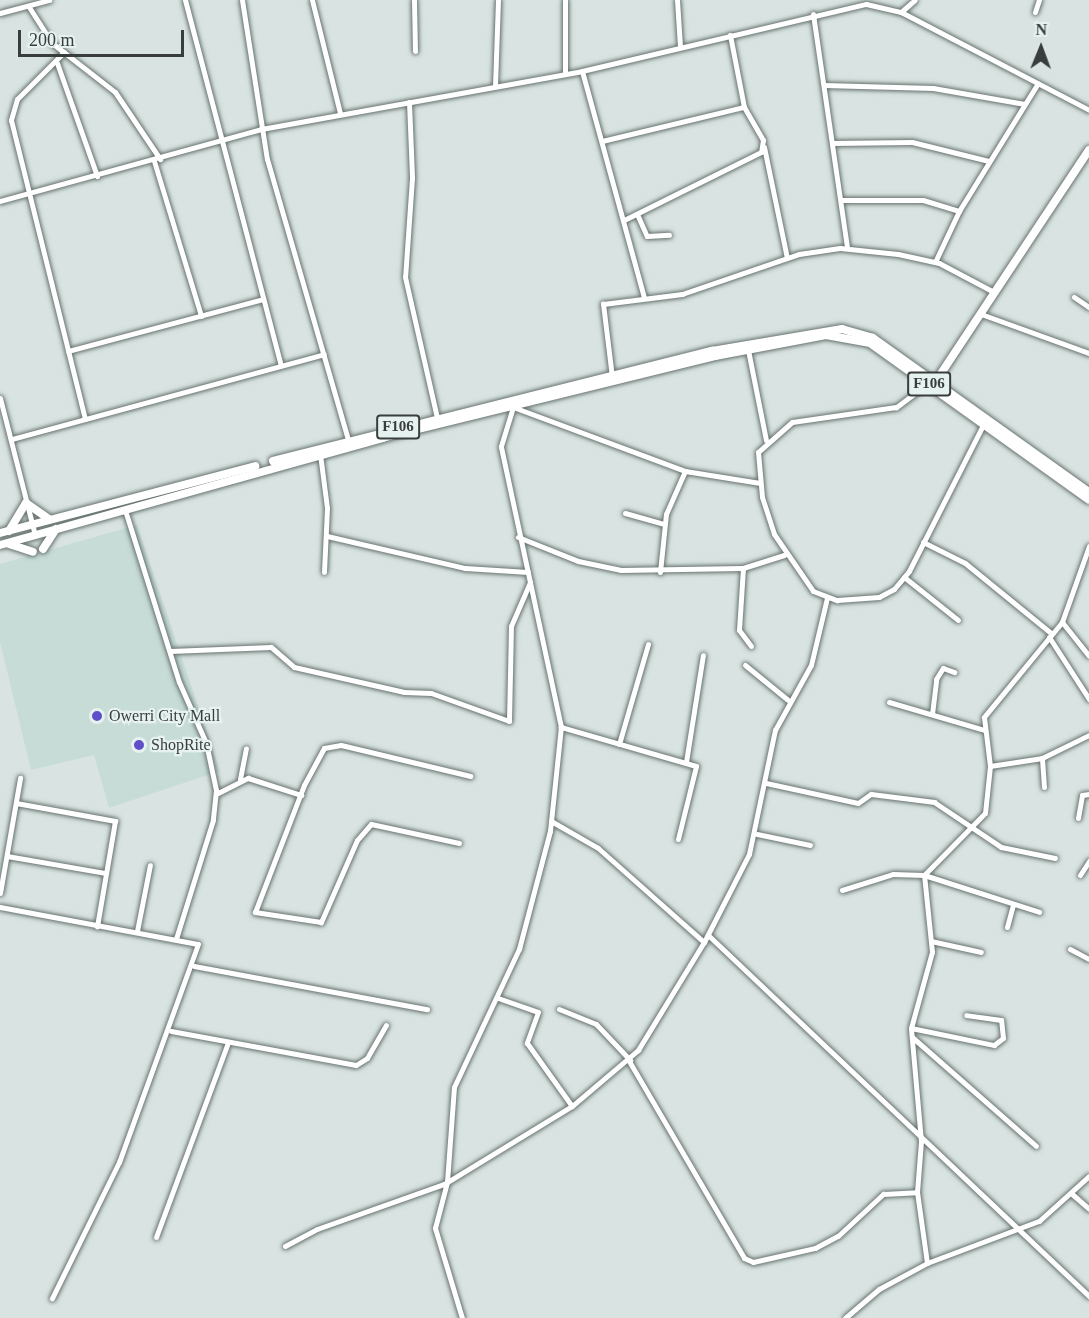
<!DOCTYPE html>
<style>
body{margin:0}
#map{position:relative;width:1089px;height:1318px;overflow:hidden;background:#d9e4e2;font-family:"Times New Roman",serif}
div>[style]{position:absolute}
.built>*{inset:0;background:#c7dcd7}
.roads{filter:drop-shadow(0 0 2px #687370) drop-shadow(0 0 2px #687370)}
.street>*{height:5px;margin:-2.5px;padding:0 2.5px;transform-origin:2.5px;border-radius:2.5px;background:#fff}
.secondary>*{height:8px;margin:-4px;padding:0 4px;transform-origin:4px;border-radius:4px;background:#fff}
.primary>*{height:8px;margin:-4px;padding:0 4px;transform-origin:4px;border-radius:4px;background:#fff}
.dots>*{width:16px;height:16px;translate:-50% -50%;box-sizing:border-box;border:3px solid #e6f2ef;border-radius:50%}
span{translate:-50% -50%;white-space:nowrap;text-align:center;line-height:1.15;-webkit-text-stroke:4.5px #e6f2ef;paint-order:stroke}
.shield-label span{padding:2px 4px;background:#e6f2ef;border:2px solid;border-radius:4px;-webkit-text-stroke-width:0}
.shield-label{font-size:15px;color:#393d3c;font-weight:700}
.poi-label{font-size:16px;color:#393d3c}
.left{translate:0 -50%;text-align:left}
.north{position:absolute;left:1011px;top:18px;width:60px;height:60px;-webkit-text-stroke:4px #e6f2ef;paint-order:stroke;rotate:1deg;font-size:16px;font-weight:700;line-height:24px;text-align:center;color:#393d3c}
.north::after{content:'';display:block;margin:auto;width:21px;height:27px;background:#393d3c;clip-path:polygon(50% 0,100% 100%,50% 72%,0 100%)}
.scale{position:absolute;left:18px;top:30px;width:166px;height:27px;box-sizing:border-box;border:3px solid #393d3c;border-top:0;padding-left:8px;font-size:18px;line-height:21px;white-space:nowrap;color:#393d3c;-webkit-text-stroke:4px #e6f2ef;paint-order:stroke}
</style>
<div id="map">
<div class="built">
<i style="clip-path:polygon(137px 525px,220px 771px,109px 808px,94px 755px,31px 770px,0 642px,0 564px)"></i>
</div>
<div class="roads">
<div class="street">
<i style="left:185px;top:0;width:378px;rotate:75.3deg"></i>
<i style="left:242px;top:0;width:161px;rotate:81.1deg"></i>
<i style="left:267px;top:159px;width:292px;rotate:73.9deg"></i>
<i style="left:312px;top:0;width:116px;rotate:76.1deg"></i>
<i style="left:414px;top:0;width:51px;rotate:88.9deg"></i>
<i style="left:677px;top:0;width:47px;rotate:86.3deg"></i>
<i style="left:29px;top:7px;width:43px;rotate:57.4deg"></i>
<i style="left:52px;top:43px;width:80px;rotate:37.9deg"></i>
<i style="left:115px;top:92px;width:81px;rotate:56.1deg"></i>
<i style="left:901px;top:12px;width:18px;rotate:-41deg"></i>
<i style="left:1035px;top:12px;width:13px;rotate:-72deg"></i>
<i style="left:0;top:13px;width:51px;rotate:-14.9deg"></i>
<i style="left:813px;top:14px;width:236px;rotate:81.7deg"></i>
<i style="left:730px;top:35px;width:73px;rotate:79deg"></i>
<i style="left:64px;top:52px;width:66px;rotate:135deg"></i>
<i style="left:17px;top:99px;width:22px;rotate:106deg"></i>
<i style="left:11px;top:120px;width:308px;rotate:76.1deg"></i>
<i style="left:57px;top:63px;width:120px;rotate:70.5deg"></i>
<i style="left:582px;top:71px;width:234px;rotate:74.7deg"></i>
<i style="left:565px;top:74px;width:74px;rotate:-90deg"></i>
<i style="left:824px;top:85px;width:109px;rotate:1.6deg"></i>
<i style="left:933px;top:88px;width:93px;rotate:9.9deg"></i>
<i style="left:495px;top:86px;width:86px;rotate:-88deg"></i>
<i style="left:409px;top:102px;width:76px;rotate:87.7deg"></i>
<i style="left:412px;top:178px;width:99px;rotate:94deg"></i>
<i style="left:405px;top:277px;width:145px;rotate:77.2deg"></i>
<i style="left:602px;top:141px;width:146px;rotate:-13.5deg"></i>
<i style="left:744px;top:107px;width:38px;rotate:60deg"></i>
<i style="left:763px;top:140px;width:12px;rotate:99deg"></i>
<i style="left:761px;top:152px;width:153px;rotate:153.6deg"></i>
<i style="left:832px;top:143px;width:80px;rotate:-0.7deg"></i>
<i style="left:912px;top:142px;width:79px;rotate:13.9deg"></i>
<i style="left:764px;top:147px;width:113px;rotate:78.3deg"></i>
<i style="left:154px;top:161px;width:162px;rotate:73.1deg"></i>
<i style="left:842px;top:200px;width:81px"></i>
<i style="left:923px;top:200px;width:38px;rotate:17deg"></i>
<i style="left:0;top:201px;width:271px;rotate:-15.4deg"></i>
<i style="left:261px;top:129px;width:326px;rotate:-10.2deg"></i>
<i style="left:582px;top:71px;width:292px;rotate:-13.3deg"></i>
<i style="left:866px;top:4px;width:36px;rotate:13deg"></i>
<i style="left:901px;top:12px;width:212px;rotate:27.5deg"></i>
<i style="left:637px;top:214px;width:24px;rotate:66deg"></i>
<i style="left:647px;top:236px;width:22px;rotate:-3deg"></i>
<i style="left:935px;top:262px;width:56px;rotate:-64.8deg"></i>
<i style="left:959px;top:211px;width:150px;rotate:-58.3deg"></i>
<i style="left:1074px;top:297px;width:18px;rotate:34deg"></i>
<i style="left:981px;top:314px;width:115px;rotate:19.9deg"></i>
<i style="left:748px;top:350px;width:92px;rotate:78.7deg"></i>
<i style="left:68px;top:351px;width:202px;rotate:-14.9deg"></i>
<i style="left:612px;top:377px;width:74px;rotate:-97deg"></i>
<i style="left:603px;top:304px;width:80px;rotate:-7.2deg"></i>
<i style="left:682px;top:294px;width:124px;rotate:-18.9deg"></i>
<i style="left:799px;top:254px;width:41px;rotate:-8.3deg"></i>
<i style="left:840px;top:248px;width:58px;rotate:5.9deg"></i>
<i style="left:898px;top:254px;width:42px;rotate:12.4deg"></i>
<i style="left:939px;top:263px;width:62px;rotate:27.8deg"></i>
<i style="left:927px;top:384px;width:39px;rotate:143deg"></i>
<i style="left:896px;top:407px;width:105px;rotate:171.8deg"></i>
<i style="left:792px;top:422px;width:45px;rotate:138.6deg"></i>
<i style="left:758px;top:452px;width:45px;rotate:84.9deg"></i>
<i style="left:762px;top:497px;width:39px;rotate:72deg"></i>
<i style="left:774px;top:534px;width:69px;rotate:55.6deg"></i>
<i style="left:813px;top:591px;width:26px;rotate:21deg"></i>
<i style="left:837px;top:600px;width:42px;rotate:-4.1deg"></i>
<i style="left:879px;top:597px;width:17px;rotate:-28deg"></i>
<i style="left:894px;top:589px;width:23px;rotate:-50deg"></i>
<i style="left:909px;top:571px;width:166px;rotate:-63.1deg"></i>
<i style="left:0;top:398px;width:141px;rotate:75.7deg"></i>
<i style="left:12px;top:439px;width:323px;rotate:-15.2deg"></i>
<i style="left:320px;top:454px;width:54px;rotate:82.6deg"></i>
<i style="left:327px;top:508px;width:64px;rotate:92.7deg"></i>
<i style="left:125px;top:510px;width:180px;rotate:72.6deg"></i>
<i style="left:179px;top:682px;width:67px;rotate:66.1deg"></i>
<i style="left:206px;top:743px;width:48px;rotate:78deg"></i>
<i style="left:216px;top:790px;width:30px;rotate:96deg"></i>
<i style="left:213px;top:820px;width:125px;rotate:107.3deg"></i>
<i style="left:625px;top:513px;width:41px;rotate:15.8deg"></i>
<i style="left:327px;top:536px;width:142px;rotate:13.1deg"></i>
<i style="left:465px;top:568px;width:63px;rotate:3.6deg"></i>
<i style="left:518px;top:537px;width:65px;rotate:21.8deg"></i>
<i style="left:578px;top:561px;width:44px;rotate:11.8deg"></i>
<i style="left:621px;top:570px;width:122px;rotate:-0.9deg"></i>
<i style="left:743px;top:568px;width:43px;rotate:-17.6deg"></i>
<i style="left:923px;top:542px;width:47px;rotate:26.6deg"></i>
<i style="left:965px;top:563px;width:112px;rotate:39.2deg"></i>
<i style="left:1089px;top:546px;width:81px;rotate:109.6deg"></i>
<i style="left:1062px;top:622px;width:43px;rotate:51.5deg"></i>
<i style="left:743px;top:568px;width:62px;rotate:93.7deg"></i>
<i style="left:739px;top:630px;width:20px;rotate:53deg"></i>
<i style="left:660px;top:572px;width:58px;rotate:-84.1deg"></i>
<i style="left:666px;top:514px;width:47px;rotate:-66.2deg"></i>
<i style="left:904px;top:577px;width:69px;rotate:38.5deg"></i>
<i style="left:1049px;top:637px;width:74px;rotate:57.2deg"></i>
<i style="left:170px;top:651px;width:101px;rotate:-2.3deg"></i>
<i style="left:271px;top:647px;width:30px;rotate:41deg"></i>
<i style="left:294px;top:667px;width:113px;rotate:12.8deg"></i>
<i style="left:404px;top:692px;width:27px;rotate:2deg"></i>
<i style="left:431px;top:693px;width:83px;rotate:19.7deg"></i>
<i style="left:509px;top:721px;width:95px;rotate:-88.8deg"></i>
<i style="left:511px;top:626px;width:48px;rotate:-66.6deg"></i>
<i style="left:745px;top:665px;width:55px;rotate:39.1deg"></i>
<i style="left:889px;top:702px;width:99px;rotate:16.4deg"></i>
<i style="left:932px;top:714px;width:35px;rotate:-83deg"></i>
<i style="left:936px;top:679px;width:13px;rotate:-58deg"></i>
<i style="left:943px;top:668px;width:12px;rotate:20deg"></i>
<i style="left:619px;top:744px;width:104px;rotate:-73.8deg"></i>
<i style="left:686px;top:762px;width:108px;rotate:-81deg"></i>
<i style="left:990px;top:766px;width:53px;rotate:-8.7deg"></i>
<i style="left:240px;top:779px;width:31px;rotate:-79deg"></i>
<i style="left:766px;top:783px;width:94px;rotate:12.3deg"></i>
<i style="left:858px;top:803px;width:16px;rotate:-35deg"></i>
<i style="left:871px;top:794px;width:64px;rotate:7.2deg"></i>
<i style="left:934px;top:802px;width:81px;rotate:33.9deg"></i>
<i style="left:1001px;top:847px;width:55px;rotate:11.5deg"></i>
<i style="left:1044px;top:787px;width:29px;rotate:-94deg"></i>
<i style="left:1042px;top:758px;width:52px;rotate:-26.1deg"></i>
<i style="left:216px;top:794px;width:36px;rotate:-27deg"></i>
<i style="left:248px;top:778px;width:56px;rotate:17.8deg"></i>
<i style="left:16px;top:803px;width:101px;rotate:10.3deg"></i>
<i style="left:115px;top:821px;width:107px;rotate:99.7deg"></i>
<i style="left:1078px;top:818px;width:23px;rotate:-80deg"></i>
<i style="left:1082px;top:795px;width:7px;rotate:-8deg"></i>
<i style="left:551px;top:821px;width:54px;rotate:29.9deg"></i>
<i style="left:598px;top:848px;width:142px;rotate:41.6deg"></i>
<i style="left:757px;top:834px;width:54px;rotate:11.7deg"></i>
<i style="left:678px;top:839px;width:75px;rotate:-76.1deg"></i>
<i style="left:696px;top:766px;width:141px;rotate:-163.9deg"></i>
<i style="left:561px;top:727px;width:287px;rotate:-102.1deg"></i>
<i style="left:501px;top:446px;width:41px;rotate:-72.9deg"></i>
<i style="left:513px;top:407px;width:184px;rotate:20.4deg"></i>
<i style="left:685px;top:471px;width:76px;rotate:9.1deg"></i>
<i style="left:459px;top:843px;width:90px;rotate:-167.8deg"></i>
<i style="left:371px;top:824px;width:21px;rotate:131deg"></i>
<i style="left:357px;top:840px;width:90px;rotate:113.7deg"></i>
<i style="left:321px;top:922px;width:67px;rotate:-171.4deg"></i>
<i style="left:255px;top:912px;width:136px;rotate:-68.9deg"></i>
<i style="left:304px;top:785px;width:42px;rotate:-61.6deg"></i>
<i style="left:324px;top:748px;width:17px;rotate:-10deg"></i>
<i style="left:341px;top:745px;width:133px;rotate:13.5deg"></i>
<i style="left:7px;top:856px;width:99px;rotate:9.8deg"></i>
<i style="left:1080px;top:875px;width:17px;rotate:-57deg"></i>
<i style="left:842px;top:890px;width:53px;rotate:-17.4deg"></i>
<i style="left:893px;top:874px;width:31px;rotate:2deg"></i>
<i style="left:924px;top:875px;width:121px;rotate:17.8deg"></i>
<i style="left:0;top:893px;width:117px;rotate:-80.1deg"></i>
<i style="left:0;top:907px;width:201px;rotate:10.6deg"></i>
<i style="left:198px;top:944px;width:232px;rotate:109.9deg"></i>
<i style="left:119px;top:1162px;width:152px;rotate:116.2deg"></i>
<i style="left:1007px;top:927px;width:23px;rotate:-75deg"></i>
<i style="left:137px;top:931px;width:67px;rotate:-78.9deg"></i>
<i style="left:708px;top:935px;width:525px;rotate:43.46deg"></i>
<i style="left:931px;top:941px;width:51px;rotate:12.4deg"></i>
<i style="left:1070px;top:949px;width:21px;rotate:28deg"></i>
<i style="left:194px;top:966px;width:237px;rotate:10.5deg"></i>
<i style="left:498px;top:998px;width:42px;rotate:19.3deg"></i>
<i style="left:538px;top:1012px;width:33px;rotate:110deg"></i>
<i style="left:527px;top:1043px;width:77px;rotate:54.5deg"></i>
<i style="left:559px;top:1009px;width:40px;rotate:22deg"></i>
<i style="left:596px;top:1024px;width:50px;rotate:46.6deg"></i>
<i style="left:911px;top:1028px;width:85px;rotate:11.6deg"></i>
<i style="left:994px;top:1045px;width:11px;rotate:-38deg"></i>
<i style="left:1003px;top:1038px;width:18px;rotate:-96deg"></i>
<i style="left:1001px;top:1020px;width:35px;rotate:-172deg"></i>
<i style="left:171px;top:1031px;width:188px;rotate:10.4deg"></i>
<i style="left:356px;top:1065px;width:13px;rotate:-32deg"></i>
<i style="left:367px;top:1058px;width:38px;rotate:-60deg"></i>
<i style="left:912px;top:1037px;width:165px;rotate:41.3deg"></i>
<i style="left:629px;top:1061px;width:228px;rotate:59.7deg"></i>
<i style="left:744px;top:1258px;width:10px;rotate:24deg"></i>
<i style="left:753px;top:1262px;width:64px;rotate:-12.7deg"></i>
<i style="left:815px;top:1248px;width:26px;rotate:-28deg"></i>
<i style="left:838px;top:1236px;width:62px;rotate:-43deg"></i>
<i style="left:883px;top:1194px;width:34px;rotate:-3deg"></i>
<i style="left:1072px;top:1194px;width:23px;rotate:41deg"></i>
<i style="left:156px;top:1237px;width:208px;rotate:-69.7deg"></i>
<i style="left:285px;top:1246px;width:36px;rotate:-28deg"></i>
<i style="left:317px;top:1229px;width:135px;rotate:-19.5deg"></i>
<i style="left:444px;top:1184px;width:150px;rotate:-31.4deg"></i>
<i style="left:572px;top:1106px;width:87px;rotate:-40.3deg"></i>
<i style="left:638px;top:1050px;width:127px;rotate:-58.6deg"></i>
<i style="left:704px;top:942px;width:99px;rotate:-62.9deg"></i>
<i style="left:749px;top:854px;width:127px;rotate:-78.2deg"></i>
<i style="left:775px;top:730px;width:74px;rotate:-61deg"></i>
<i style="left:811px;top:665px;width:69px;rotate:-76.6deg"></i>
<i style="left:927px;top:1263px;width:72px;rotate:-98deg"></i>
<i style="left:917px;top:1192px;width:51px;rotate:-85.5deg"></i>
<i style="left:921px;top:1141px;width:113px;rotate:-95.1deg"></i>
<i style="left:911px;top:1028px;width:79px;rotate:-74.6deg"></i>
<i style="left:932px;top:952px;width:77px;rotate:-95.9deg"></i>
<i style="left:924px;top:875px;width:87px;rotate:-45.5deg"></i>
<i style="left:985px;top:813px;width:47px;rotate:-83.9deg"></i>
<i style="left:990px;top:766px;width:49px;rotate:-97deg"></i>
<i style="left:984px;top:717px;width:123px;rotate:-50.6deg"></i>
<i style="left:462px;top:1318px;width:94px;rotate:-106.7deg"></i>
<i style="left:435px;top:1228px;width:48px;rotate:-75.4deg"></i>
<i style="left:447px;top:1182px;width:95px;rotate:-85.8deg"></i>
<i style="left:454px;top:1087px;width:153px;rotate:-64.8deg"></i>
<i style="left:519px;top:949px;width:122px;rotate:-75.3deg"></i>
<i style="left:550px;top:831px;width:105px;rotate:-84deg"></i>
<i style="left:845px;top:1318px;width:45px;rotate:-40.5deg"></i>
<i style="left:879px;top:1289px;width:55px;rotate:-28.4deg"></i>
<i style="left:927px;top:1263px;width:120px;rotate:-20.6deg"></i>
<i style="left:1039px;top:1221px;width:67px;rotate:-42deg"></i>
</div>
<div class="secondary">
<i style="left:936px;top:381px;width:277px;rotate:-56.5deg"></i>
</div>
<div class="primary">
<i style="left:273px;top:461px;width:453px;rotate:-14.1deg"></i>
<i style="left:712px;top:351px;width:132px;rotate:-9.6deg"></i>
<i style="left:842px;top:329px;width:32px;rotate:16deg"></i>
<i style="left:873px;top:338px;width:265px;rotate:35.5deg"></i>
<i style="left:9px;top:531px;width:33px;rotate:-59deg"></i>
<i style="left:26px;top:503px;width:28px;rotate:35deg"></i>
<i style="left:0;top:533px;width:264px;rotate:-14.7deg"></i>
<i style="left:9px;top:544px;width:25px;rotate:18deg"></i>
<i style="left:0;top:545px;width:397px;rotate:-15.6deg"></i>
<i style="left:382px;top:438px;width:343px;rotate:-13.8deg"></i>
<i style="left:715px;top:356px;width:113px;rotate:-10.7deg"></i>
<i style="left:826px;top:335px;width:45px;rotate:10.3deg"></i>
<i style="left:870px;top:343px;width:269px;rotate:35.6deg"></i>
<i style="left:43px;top:549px;width:24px;rotate:-57deg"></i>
</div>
</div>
<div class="dots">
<i style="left:97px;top:716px;background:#5f4fc8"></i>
<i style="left:139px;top:745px;background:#5f4fc8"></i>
</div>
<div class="shield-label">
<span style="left:929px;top:384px">F106</span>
<span style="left:398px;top:427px">F106</span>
</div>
<div class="poi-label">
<span class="left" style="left:109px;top:716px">Owerri City Mall</span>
<span class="left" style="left:151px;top:745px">ShopRite</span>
</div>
<div class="north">N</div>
<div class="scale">200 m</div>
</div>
